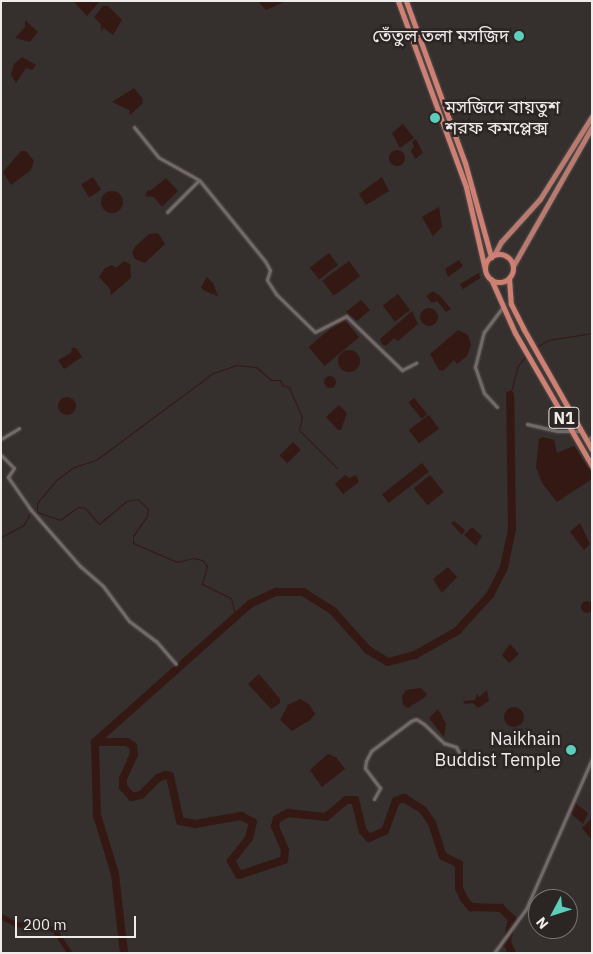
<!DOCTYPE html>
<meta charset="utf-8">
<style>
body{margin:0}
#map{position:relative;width:593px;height:954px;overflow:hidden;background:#352f2d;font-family:"IBM Plex Sans","Noto Sans Bengali",sans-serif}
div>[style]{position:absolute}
.water>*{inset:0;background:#341813;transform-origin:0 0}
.round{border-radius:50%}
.stream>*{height:1px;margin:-0.5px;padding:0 0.5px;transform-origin:0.5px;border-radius:0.5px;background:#341813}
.canal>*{height:4.5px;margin:-2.25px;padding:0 2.25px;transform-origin:2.25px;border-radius:2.25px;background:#341813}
.river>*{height:8px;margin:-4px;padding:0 4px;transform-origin:4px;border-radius:4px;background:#341813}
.roads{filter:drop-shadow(0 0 1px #544e4d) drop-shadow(0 0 1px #544e4d)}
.minor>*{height:3px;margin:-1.5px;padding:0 1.5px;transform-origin:1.5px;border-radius:1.5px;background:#726a69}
.primary>*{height:5px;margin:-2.5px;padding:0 2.5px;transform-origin:2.5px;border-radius:2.5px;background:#b97a70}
.trunk>*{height:5px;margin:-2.5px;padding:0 2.5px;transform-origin:2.5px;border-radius:2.5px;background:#d08072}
.trunk>.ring{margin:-2.5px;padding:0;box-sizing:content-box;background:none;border:5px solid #d08072;border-radius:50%}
.dots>*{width:14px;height:14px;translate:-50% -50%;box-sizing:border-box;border:2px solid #2b2524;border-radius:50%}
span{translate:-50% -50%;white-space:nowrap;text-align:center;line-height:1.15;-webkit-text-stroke:5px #2b2524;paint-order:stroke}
.shield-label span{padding:1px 4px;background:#2b2524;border:1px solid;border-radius:4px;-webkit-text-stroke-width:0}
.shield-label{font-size:16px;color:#efebea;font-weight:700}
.poi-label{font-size:18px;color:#efebea}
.right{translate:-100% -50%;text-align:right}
.left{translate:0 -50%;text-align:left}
.frame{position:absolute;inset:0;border:2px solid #efebea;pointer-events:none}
.north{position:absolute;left:528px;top:889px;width:50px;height:50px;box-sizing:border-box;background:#2b2524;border:1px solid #797473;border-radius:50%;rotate:230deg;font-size:14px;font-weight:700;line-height:20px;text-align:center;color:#efebea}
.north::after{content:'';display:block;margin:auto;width:18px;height:22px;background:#5ccebb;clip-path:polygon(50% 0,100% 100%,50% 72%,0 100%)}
.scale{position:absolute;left:15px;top:916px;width:121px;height:22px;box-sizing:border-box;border:2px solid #efebea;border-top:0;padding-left:6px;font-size:15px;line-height:18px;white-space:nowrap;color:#efebea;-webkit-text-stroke:4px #2b2524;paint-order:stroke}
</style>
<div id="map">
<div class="water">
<i style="clip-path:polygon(73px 1px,100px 1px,87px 16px)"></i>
<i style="clip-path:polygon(258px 1px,270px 2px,286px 1px,266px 10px)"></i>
<i style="clip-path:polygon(103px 6px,108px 6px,122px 20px,113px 35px,104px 28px,101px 31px,101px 24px,94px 17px)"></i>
<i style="clip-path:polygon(25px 20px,38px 32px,30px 42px,15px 38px,25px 27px)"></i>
<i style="clip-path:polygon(22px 57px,36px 65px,32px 70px,26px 68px,16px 83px,11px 75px,14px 64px)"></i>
<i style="clip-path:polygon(134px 88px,143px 99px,142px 104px,130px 115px,129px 110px,112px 102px)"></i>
<i style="clip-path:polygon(403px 124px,414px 138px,400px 148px,392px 133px)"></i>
<i style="clip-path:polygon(416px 139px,423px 153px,415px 159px,411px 151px,414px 147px,412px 142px)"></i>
<i class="round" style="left:389px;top:150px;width:16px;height:16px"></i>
<i style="clip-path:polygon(21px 151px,26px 151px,34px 161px,31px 170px,11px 185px,3px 172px)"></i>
<i style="left:93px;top:177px;width:15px;height:14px;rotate:58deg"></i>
<i style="clip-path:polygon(382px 177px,389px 191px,366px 205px,359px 194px)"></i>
<i style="clip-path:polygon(166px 178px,178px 191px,162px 207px,154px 197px,145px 196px,148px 190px,150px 191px)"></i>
<i class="round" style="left:101px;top:191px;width:22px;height:22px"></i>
<i style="clip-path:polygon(439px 207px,442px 227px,433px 236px,422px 217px)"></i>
<i style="clip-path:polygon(158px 233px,165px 244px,145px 263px,135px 259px,132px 252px,136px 246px,149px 234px)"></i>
<i style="left:329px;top:253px;width:15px;height:24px;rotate:53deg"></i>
<i style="clip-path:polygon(459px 260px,463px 266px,448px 277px,445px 269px)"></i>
<i style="clip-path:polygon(124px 261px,130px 264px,131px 278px,111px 295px,110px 289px,99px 277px,105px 268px,112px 265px,116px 268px)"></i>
<i style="left:349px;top:261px;width:19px;height:33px;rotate:54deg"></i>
<i style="clip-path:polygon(479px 273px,480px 278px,463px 289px,460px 284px)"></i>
<i style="clip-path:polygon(207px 277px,213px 283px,218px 296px,203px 290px,201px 287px)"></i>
<i style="clip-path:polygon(433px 291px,440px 296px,451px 309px,446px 312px,437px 301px,432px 303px,426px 296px)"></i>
<i style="left:398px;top:294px;width:20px;height:19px;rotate:53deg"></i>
<i style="clip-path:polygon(361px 300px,370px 310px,357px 321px,346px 312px)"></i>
<i class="round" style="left:420px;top:308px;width:18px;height:18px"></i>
<i style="clip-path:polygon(412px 311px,418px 324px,398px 341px,394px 338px,386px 346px,382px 344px,380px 339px)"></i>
<i style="left:343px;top:318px;width:25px;height:45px;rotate:50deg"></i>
<i style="clip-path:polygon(458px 330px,468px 335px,471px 345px,467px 356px,457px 364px,454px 360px,443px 371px,439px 370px,430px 354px)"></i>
<i style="clip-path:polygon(72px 348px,76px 348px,82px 357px,64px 369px,58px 360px,71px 353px)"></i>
<i class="round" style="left:338px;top:350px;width:22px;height:22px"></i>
<i class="round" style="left:324px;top:376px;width:12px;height:12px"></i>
<i class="round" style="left:58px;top:397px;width:18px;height:18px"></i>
<i style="left:414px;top:398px;width:21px;height:7px;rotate:51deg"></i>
<i style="clip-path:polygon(339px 405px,347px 413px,341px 430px,338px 430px,326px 417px)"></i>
<i style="left:429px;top:415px;width:17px;height:25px;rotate:54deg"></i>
<i style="clip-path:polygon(543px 437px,554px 440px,557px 453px,574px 446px,592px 473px,592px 479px,557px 502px,542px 483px,536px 467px,539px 439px)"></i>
<i style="left:293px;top:442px;width:11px;height:19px;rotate:45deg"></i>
<i style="left:422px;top:463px;width:11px;height:51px;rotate:52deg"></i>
<i style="clip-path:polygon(345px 475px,349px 478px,356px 475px,359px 482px,343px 494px,335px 484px)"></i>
<i style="left:430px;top:475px;width:22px;height:21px;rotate:51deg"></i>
<i style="clip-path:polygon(454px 521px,465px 530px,462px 535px,451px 523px)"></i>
<i style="clip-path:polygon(580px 523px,590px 544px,584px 550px,570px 532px)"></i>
<i style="clip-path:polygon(472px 527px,482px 536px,476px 546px,464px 535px)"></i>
<i style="clip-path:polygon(448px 567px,457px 577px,442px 593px,433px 579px)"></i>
<i class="round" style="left:581px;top:601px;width:12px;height:12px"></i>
<i style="clip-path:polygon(510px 644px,519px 654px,509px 663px,502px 655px)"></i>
<i style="clip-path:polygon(259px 674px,280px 699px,280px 703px,271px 709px,248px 684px)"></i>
<i style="clip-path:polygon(421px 688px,427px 694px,425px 697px,408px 708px,403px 705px,402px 696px,406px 690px)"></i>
<i style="clip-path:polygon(487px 690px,489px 701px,478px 708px,473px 703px,465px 704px,463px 701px,475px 700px,477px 694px,479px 697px)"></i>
<i style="clip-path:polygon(300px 699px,309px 704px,315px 714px,310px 720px,292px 731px,280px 720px,288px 705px)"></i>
<i class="round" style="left:504px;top:707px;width:20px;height:20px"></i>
<i style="clip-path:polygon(438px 709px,446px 724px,444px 737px,429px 718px)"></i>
<i style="clip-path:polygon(328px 754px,336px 757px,345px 769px,322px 787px,310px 770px)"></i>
<i style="clip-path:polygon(575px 803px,588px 813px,583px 824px,570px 813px)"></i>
<i style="clip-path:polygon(592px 818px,592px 840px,582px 828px)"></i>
</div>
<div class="stream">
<i style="left:535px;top:348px;width:15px;rotate:-32deg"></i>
<i style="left:548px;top:340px;width:45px;rotate:-9deg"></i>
<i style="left:510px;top:395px;width:30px;rotate:-75deg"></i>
<i style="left:518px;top:366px;width:14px;rotate:-54deg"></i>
<i style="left:37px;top:512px;width:9px;rotate:-90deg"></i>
<i style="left:37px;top:503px;width:30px;rotate:-50deg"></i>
<i style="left:56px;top:480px;width:22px;rotate:-36deg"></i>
<i style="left:74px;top:467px;width:23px;rotate:-18deg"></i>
<i style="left:96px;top:460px;width:146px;rotate:-36.6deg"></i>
<i style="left:213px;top:373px;width:24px;rotate:-19deg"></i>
<i style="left:236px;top:365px;width:20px;rotate:6deg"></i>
<i style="left:256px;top:367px;width:20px;rotate:41deg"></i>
<i style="left:271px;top:380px;width:9px"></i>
<i style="left:280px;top:380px;width:5px;rotate:68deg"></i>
<i style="left:282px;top:385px;width:7px;rotate:16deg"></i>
<i style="left:289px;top:387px;width:33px;rotate:67deg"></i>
<i style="left:302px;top:417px;width:13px;rotate:103deg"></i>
<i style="left:299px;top:430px;width:54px;rotate:45deg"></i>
<i style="left:37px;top:512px;width:24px;rotate:19deg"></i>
<i style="left:60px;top:520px;width:22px;rotate:-36deg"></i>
<i style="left:78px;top:507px;width:7px;rotate:8deg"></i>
<i style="left:85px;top:508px;width:21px;rotate:49deg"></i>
<i style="left:99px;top:524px;width:35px;rotate:-40deg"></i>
<i style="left:126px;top:501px;width:12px;rotate:-9deg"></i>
<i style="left:138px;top:499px;width:14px;rotate:45deg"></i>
<i style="left:148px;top:509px;width:7px;rotate:98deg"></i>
<i style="left:147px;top:516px;width:24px;rotate:125deg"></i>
<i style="left:133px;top:536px;width:7px;rotate:90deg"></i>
<i style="left:133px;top:543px;width:48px;rotate:23.4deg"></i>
<i style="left:177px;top:562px;width:16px;rotate:-14deg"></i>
<i style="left:193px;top:558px;width:9px;rotate:13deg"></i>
<i style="left:202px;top:560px;width:8px;rotate:50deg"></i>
<i style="left:207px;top:566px;width:19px;rotate:106deg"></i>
<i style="left:202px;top:584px;width:32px;rotate:26deg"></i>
<i style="left:231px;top:598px;width:18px;rotate:77deg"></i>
<i style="left:1px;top:537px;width:26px;rotate:-28deg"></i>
<i style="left:24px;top:525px;width:16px;rotate:-63deg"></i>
</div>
<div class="canal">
<i style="left:1px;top:916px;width:17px;rotate:28deg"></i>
<i style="left:16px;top:924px;width:38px;rotate:7deg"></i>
<i style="left:54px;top:929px;width:29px;rotate:56deg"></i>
</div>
<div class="river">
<i style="left:95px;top:742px;width:32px"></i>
<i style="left:127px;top:742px;width:7px;rotate:34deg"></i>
<i style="left:133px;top:746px;width:8px;rotate:83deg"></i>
<i style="left:134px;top:754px;width:27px;rotate:114deg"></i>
<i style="left:123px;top:779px;width:8px;rotate:90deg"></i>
<i style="left:123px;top:787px;width:13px;rotate:48deg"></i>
<i style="left:132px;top:797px;width:9px;rotate:-13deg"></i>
<i style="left:141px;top:795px;width:24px;rotate:-45deg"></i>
<i style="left:158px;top:778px;width:9px;rotate:-21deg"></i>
<i style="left:166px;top:775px;width:4px;rotate:14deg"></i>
<i style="left:170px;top:776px;width:46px;rotate:77.5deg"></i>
<i style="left:180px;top:821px;width:15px;rotate:11deg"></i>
<i style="left:195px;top:824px;width:47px;rotate:-9.9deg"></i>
<i style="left:241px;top:816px;width:13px;rotate:27deg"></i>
<i style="left:253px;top:822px;width:16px;rotate:104deg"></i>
<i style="left:249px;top:838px;width:29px;rotate:128deg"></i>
<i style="left:231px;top:861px;width:16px;rotate:60deg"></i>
<i style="left:239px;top:875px;width:47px;rotate:-18.4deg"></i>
<i style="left:284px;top:860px;width:10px;rotate:-84deg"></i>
<i style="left:285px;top:850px;width:26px;rotate:-113deg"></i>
<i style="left:275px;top:826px;width:7px;rotate:-74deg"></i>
<i style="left:277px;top:819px;width:13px;rotate:-29deg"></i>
<i style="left:288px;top:813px;width:38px;rotate:6deg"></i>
<i style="left:326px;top:817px;width:26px;rotate:-40deg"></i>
<i style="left:346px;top:800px;width:9px"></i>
<i style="left:355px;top:800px;width:32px;rotate:76deg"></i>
<i style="left:363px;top:831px;width:9px;rotate:49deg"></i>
<i style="left:369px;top:838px;width:17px;rotate:-24deg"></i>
<i style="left:385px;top:831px;width:32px;rotate:-70deg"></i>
<i style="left:396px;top:801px;width:9px;rotate:-21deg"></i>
<i style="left:404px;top:798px;width:22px;rotate:32deg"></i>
<i style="left:423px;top:810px;width:16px;rotate:55deg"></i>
<i style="left:432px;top:823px;width:35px;rotate:72deg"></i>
<i style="left:443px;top:856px;width:18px;rotate:27deg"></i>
<i style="left:459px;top:864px;width:24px;rotate:90deg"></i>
<i style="left:459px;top:888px;width:12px;rotate:66deg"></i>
<i style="left:464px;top:899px;width:11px;rotate:49deg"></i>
<i style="left:471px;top:907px;width:30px;rotate:2deg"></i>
<i style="left:501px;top:908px;width:16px;rotate:45deg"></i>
<i style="left:512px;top:919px;width:25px;rotate:102deg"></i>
<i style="left:507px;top:943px;width:11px;rotate:63deg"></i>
<i style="left:124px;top:953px;width:80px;rotate:-96.5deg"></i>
<i style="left:115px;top:874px;width:62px;rotate:-107deg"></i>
<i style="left:97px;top:815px;width:73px;rotate:-91.6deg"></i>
<i style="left:95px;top:742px;width:208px;rotate:-41.7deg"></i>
<i style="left:250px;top:604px;width:29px;rotate:-25deg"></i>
<i style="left:276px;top:592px;width:27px"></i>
<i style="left:303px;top:592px;width:36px;rotate:32deg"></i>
<i style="left:333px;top:611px;width:52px;rotate:48.1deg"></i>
<i style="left:368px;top:650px;width:23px;rotate:31deg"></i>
<i style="left:388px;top:662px;width:28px;rotate:-15deg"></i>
<i style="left:415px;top:655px;width:48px;rotate:-29.7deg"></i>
<i style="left:457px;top:631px;width:49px;rotate:-47.5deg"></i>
<i style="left:490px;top:595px;width:31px;rotate:-63deg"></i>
<i style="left:504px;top:567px;width:38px;rotate:-78deg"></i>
<i style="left:512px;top:530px;width:135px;rotate:-90.8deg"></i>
</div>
<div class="roads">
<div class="minor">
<i style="left:134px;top:127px;width:38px;rotate:51deg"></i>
<i style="left:158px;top:157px;width:47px;rotate:29.3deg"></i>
<i style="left:199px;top:180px;width:45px;rotate:135deg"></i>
<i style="left:200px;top:181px;width:103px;rotate:50.9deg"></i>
<i style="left:265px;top:261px;width:10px;rotate:61deg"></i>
<i style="left:270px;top:270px;width:10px;rotate:107deg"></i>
<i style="left:267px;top:280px;width:17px;rotate:57deg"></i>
<i style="left:276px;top:294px;width:54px;rotate:44.3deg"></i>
<i style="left:315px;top:332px;width:35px;rotate:-27deg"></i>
<i style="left:346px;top:316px;width:78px;rotate:44deg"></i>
<i style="left:402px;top:370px;width:16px;rotate:-27deg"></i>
<i style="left:497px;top:407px;width:19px;rotate:-133deg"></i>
<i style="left:484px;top:393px;width:28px;rotate:-109deg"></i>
<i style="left:475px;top:367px;width:36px;rotate:-76deg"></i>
<i style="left:484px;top:332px;width:31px;rotate:-53deg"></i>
<i style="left:527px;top:424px;width:31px;rotate:13deg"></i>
<i style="left:557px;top:431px;width:23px"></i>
<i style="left:1px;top:439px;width:21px;rotate:-31deg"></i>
<i style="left:587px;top:440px;width:6px;rotate:-31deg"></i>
<i style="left:1px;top:455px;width:18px;rotate:45deg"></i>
<i style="left:14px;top:468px;width:11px;rotate:124deg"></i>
<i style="left:8px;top:477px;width:4px;rotate:56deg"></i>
<i style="left:10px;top:480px;width:37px;rotate:55deg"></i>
<i style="left:31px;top:510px;width:74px;rotate:48.8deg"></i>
<i style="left:80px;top:566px;width:30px;rotate:41deg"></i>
<i style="left:103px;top:586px;width:44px;rotate:53.4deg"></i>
<i style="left:129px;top:621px;width:34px;rotate:37deg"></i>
<i style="left:156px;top:641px;width:30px;rotate:49deg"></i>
<i style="left:374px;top:799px;width:13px;rotate:-61deg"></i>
<i style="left:380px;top:788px;width:25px;rotate:-127deg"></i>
<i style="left:365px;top:768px;width:7px;rotate:-82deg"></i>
<i style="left:366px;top:761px;width:11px;rotate:-63deg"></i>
<i style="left:371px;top:751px;width:50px;rotate:-36.9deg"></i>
<i style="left:411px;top:721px;width:5px;rotate:-22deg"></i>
<i style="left:416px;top:719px;width:9px;rotate:32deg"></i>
<i style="left:424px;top:724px;width:28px;rotate:44deg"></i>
<i style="left:444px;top:743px;width:13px;rotate:18deg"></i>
<i style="left:456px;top:747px;width:8px;rotate:60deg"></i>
<i style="left:494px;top:953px;width:54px;rotate:-54deg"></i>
<i style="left:526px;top:909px;width:164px;rotate:-66.3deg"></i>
</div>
<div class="primary">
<i style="left:494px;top:255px;width:15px;rotate:-62deg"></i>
<i style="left:501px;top:242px;width:58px;rotate:-47.8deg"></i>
<i style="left:540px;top:199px;width:98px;rotate:-57.9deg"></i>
<i style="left:513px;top:266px;width:160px;rotate:-60.4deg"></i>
</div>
<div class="trunk">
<i style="left:398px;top:1px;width:198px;rotate:69.9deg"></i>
<i style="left:466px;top:187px;width:84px;rotate:77deg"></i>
<i style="left:406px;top:1px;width:172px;rotate:70deg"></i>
<i style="left:465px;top:163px;width:98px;rotate:74.5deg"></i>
<i class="ring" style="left:485px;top:254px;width:23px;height:23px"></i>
<i style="left:509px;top:278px;width:26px;rotate:86deg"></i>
<i style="left:511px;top:304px;width:27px;rotate:63deg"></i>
<i style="left:523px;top:328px;width:140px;rotate:60.5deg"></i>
<i style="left:491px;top:279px;width:59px;rotate:66deg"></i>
<i style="left:515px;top:333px;width:154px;rotate:59.9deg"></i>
</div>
</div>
<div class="dots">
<i style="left:519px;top:36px;background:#5ccebb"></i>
<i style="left:435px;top:118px;background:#5ccebb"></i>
<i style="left:571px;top:750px;background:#5ccebb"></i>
</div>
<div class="shield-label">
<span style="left:564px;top:418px">N1</span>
</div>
<div class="poi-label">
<span class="right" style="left:509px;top:36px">তেঁতুল তলা মসজিদ</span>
<span class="left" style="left:445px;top:118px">মসজিদে বায়তুশ<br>শরফ কমপ্লেক্স</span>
<span class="right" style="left:561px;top:750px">Naikhain<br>Buddist Temple</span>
</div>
<div class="frame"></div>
<div class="north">N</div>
<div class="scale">200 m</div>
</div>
